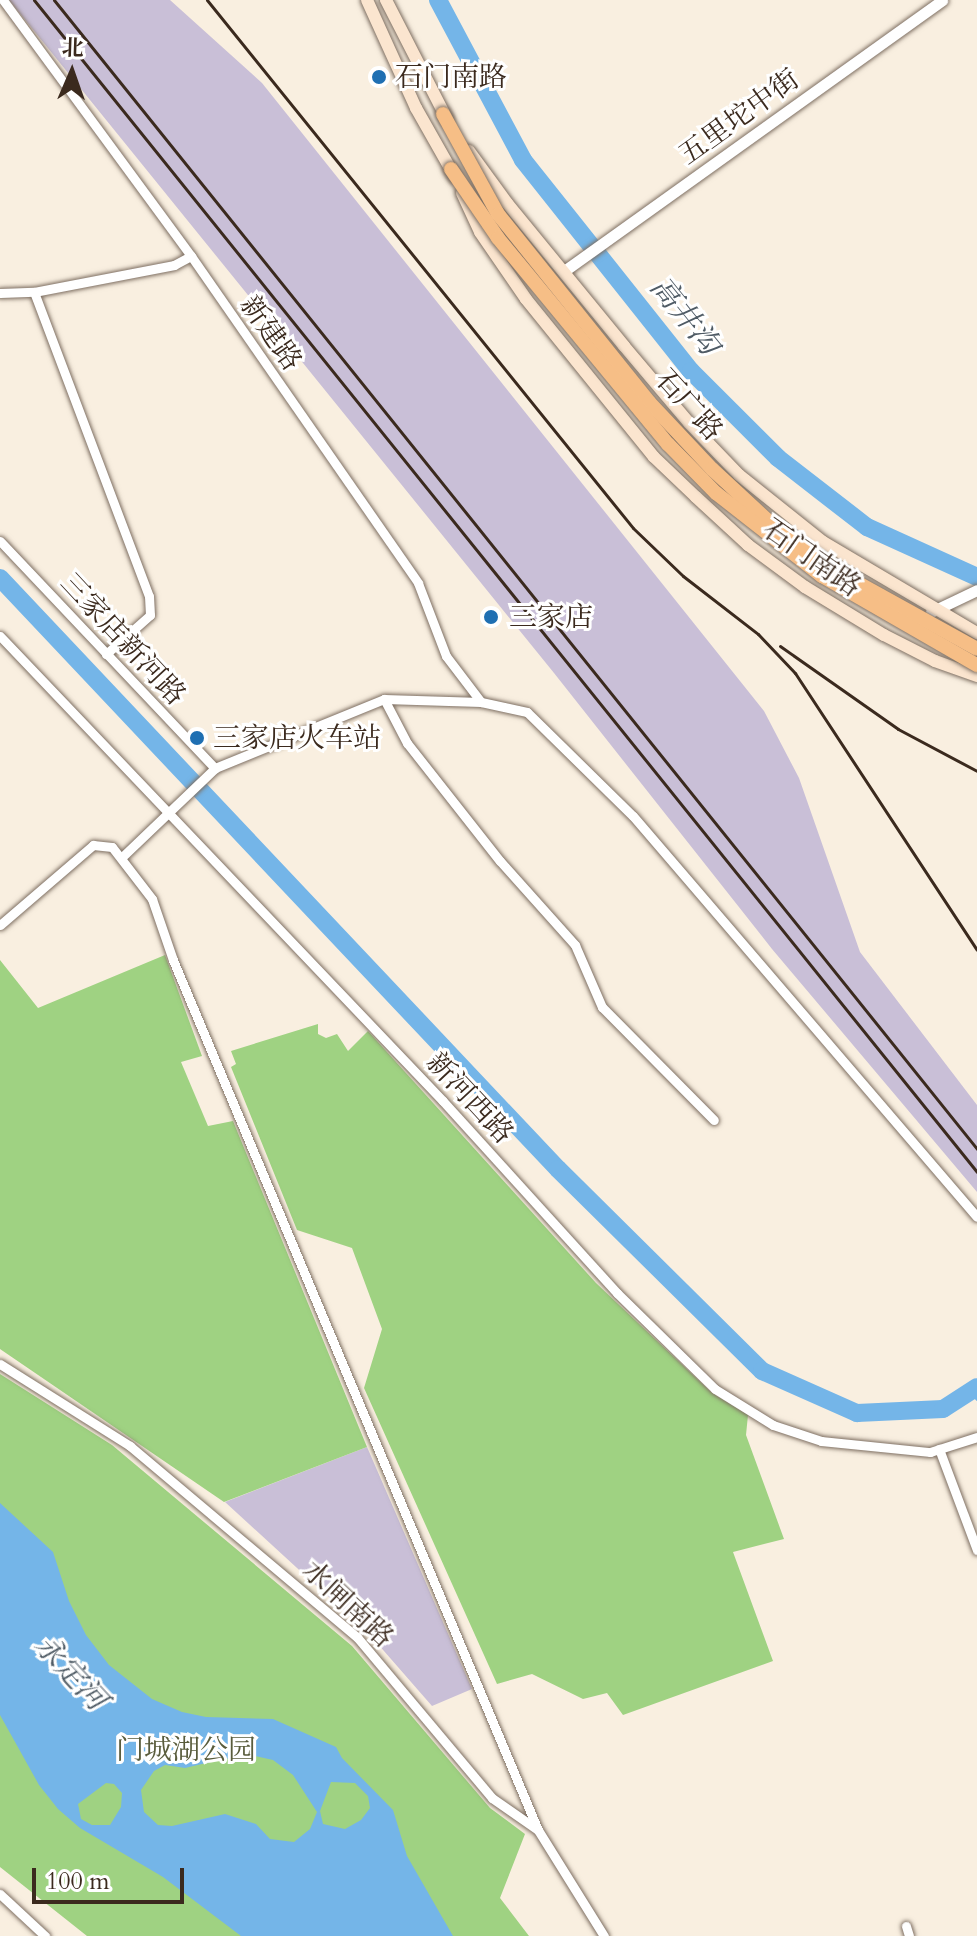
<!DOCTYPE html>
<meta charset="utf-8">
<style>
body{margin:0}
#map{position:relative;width:977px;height:1936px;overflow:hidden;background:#f9efe0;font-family:Cardo,"Noto Serif SC",serif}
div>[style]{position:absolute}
.industrial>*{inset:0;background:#c9bfd7}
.green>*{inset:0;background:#9fd282}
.water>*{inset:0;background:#74b5e8}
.stream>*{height:3px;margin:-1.5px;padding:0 1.5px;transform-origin:1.5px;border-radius:1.5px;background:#74b5e8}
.river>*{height:18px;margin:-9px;padding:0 9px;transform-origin:9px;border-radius:9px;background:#74b5e8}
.roads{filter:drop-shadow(0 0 2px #7e6f62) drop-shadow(0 0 2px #7e6f62)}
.minor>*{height:9px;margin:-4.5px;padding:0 4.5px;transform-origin:4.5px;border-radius:4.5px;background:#fff}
.tertiary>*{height:11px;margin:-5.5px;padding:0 5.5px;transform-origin:5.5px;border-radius:5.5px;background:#fff}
.secondary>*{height:12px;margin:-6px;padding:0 6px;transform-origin:6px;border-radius:6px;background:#fbe5cf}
.rail>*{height:3px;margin:-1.5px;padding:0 1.5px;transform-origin:1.5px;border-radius:1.5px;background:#3b2a1e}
.bridges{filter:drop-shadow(0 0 2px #7e6f62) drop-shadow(0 0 2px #7e6f62)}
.primary-bridge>*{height:14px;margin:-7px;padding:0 7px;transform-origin:7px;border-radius:7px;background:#f6be86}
.dots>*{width:22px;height:22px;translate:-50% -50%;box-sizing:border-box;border:4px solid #fff;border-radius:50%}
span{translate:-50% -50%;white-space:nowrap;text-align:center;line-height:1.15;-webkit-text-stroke:6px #fff;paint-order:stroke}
.poi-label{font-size:28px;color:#3b2a1e}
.left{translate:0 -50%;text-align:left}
.street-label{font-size:28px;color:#3b2a1e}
.park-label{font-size:28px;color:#595c3c}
.water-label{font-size:30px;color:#4f5b65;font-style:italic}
.north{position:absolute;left:32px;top:32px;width:80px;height:80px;-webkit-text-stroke:6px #fff;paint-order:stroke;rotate:2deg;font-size:22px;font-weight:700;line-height:32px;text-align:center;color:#3b2a1e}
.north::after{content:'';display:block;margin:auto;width:28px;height:36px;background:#3b2a1e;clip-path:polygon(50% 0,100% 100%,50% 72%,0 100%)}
.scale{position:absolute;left:32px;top:1868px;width:152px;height:36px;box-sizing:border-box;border:4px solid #3b2a1e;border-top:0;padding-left:10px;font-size:24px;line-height:28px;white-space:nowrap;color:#3b2a1e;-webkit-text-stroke:6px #fff;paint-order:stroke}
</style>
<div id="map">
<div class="industrial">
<i style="clip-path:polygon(9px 0,170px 0,262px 83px,764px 711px,799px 778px,860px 952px,977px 1105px,977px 1192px,772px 949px,554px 673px)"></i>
<i style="clip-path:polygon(367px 1447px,472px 1689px,432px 1706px,370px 1635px,225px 1502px)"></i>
</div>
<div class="green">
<i style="clip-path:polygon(165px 955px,202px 1056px,181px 1062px,208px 1126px,233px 1121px,367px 1447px,224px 1502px,0 1349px,0 960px,38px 1008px)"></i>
<i style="clip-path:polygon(318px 1024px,318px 1034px,326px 1038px,337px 1034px,348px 1051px,368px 1031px,596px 1283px,712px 1393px,748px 1415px,746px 1435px,784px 1539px,733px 1552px,773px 1661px,623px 1715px,607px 1693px,583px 1699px,532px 1674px,497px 1684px,364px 1388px,382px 1329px,352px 1248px,297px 1230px,231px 1067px,236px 1064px,231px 1051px)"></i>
<i style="clip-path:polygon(0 1374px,112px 1445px,352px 1646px,490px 1808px,525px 1834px,500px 1898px,529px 1936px,87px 1936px,0 1867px)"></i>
</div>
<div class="water">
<i style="clip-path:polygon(evenodd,0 1503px,53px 1552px,69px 1601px,86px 1635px,109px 1665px,152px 1699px,182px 1712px,206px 1717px,273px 1719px,336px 1747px,342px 1758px,393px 1810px,407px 1856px,453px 1936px,241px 1936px,163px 1877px,80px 1828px,58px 1809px,39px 1785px,0 1715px,0 1503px,255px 1756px,273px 1760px,293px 1775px,317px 1812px,310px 1829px,294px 1842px,270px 1839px,256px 1824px,225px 1814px,172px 1826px,158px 1825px,144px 1812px,141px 1790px,154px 1771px,165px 1765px,185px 1768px,223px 1759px,255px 1756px,0 1503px,331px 1782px,355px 1783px,368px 1796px,370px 1808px,361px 1820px,345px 1829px,323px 1824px,320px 1811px,331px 1782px,0 1503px,106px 1783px,114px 1784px,122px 1793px,121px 1807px,110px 1825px,92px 1825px,81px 1819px,78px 1804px,106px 1783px)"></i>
</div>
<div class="stream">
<i style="left:970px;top:1392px;width:10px;rotate:45deg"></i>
</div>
<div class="river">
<i style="left:438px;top:0;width:181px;rotate:62deg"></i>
<i style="left:523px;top:160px;width:270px;rotate:51.5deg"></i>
<i style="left:691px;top:371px;width:123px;rotate:45deg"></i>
<i style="left:778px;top:458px;width:113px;rotate:37.8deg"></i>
<i style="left:867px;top:527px;width:121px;rotate:24.4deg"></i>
<i style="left:0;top:578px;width:813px;rotate:46.65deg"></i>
<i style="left:558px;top:1169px;width:287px;rotate:44.7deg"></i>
<i style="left:762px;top:1371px;width:104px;rotate:23.9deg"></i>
<i style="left:857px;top:1413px;width:86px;rotate:-2.7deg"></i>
<i style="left:943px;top:1409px;width:40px;rotate:-32.9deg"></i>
</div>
<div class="roads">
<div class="minor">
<i style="left:3px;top:0;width:318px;rotate:53.7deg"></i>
<i style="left:191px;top:256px;width:398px;rotate:55.2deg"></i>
<i style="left:418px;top:583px;width:78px;rotate:69deg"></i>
<i style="left:446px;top:656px;width:58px;rotate:52.7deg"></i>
<i style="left:34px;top:292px;width:325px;rotate:69.3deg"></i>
<i style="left:149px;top:596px;width:19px;rotate:87deg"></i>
<i style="left:150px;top:615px;width:59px;rotate:138.4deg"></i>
<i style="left:0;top:293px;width:34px;rotate:-2deg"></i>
<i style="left:34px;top:292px;width:143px;rotate:-10.9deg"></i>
<i style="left:174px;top:265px;width:19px;rotate:-28deg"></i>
<i style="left:0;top:541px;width:313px;rotate:46.6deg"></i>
<i style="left:0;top:636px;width:642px;rotate:46.39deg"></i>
<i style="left:443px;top:1101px;width:259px;rotate:47.8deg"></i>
<i style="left:617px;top:1293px;width:137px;rotate:44.4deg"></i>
<i style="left:715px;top:1389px;width:68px;rotate:31.8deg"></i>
<i style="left:773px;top:1425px;width:51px;rotate:18.4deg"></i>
<i style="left:821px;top:1441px;width:110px;rotate:5.8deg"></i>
<i style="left:930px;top:1452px;width:49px;rotate:-17.7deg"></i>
<i style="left:384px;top:699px;width:50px;rotate:62.4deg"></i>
<i style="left:407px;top:743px;width:150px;rotate:51.8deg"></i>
<i style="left:500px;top:861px;width:113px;rotate:48.2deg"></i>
<i style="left:575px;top:945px;width:68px;rotate:66.5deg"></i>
<i style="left:602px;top:1007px;width:159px;rotate:45.3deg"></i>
<i style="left:215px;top:768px;width:183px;rotate:-22.2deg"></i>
<i style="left:384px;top:699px;width:97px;rotate:1.8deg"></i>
<i style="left:481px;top:702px;width:47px;rotate:12.3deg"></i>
<i style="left:527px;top:712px;width:148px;rotate:44.5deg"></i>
<i style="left:633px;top:816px;width:528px;rotate:49.38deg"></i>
<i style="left:122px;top:857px;width:129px;rotate:-43.7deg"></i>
<i style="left:0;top:925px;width:123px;rotate:-40.7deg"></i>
<i style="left:93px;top:845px;width:19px;rotate:6deg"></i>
<i style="left:112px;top:847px;width:66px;rotate:52.4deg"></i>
<i style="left:152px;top:899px;width:65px;rotate:71deg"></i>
<i style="left:173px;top:960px;width:943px;rotate:67.24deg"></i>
<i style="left:0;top:1364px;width:154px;rotate:32.2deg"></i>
<i style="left:130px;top:1446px;width:297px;rotate:40.1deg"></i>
<i style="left:357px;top:1637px;width:210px;rotate:50deg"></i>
<i style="left:492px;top:1798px;width:56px;rotate:34.8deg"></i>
<i style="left:538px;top:1830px;width:125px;rotate:58.1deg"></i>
<i style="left:939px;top:1449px;width:108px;rotate:69.4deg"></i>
<i style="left:0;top:1894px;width:62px;rotate:43deg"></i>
<i style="left:906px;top:1926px;width:10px;rotate:73deg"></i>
</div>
<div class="tertiary">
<i style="left:564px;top:271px;width:465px;rotate:-35.6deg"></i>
<i style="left:931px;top:612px;width:51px;rotate:-25.6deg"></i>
</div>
<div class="secondary">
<i style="left:367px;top:0;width:119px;rotate:65.6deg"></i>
<i style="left:416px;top:108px;width:79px;rotate:60.5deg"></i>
<i style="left:386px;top:0;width:134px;rotate:62.9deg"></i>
<i style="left:469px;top:151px;width:64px;rotate:53.8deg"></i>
<i style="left:507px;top:203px;width:185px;rotate:50.7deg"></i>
<i style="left:624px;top:346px;width:101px;rotate:49.8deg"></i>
<i style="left:689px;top:423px;width:72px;rotate:46.1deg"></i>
<i style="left:739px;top:475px;width:107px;rotate:38.6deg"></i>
<i style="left:823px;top:542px;width:179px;rotate:30.6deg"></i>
<i style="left:462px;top:193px;width:43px;rotate:65.2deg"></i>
<i style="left:480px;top:232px;width:81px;rotate:55.5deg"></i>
<i style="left:526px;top:299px;width:203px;rotate:51deg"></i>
<i style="left:654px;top:457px;width:58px;rotate:43.6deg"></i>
<i style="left:696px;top:497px;width:71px;rotate:42.7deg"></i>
<i style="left:748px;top:545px;width:71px;rotate:36.4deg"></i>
<i style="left:805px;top:587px;width:92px;rotate:31.3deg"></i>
<i style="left:884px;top:635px;width:57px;rotate:27deg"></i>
<i style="left:935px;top:661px;width:45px;rotate:19.7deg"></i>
</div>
</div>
<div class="rail">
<i style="left:34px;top:0;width:1504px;rotate:51.18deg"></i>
<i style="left:54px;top:0;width:1474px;rotate:51.22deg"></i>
<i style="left:207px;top:0;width:678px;rotate:51.1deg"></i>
<i style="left:633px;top:528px;width:69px;rotate:43.8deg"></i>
<i style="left:683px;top:576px;width:95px;rotate:37.7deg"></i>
<i style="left:758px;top:634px;width:54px;rotate:46.5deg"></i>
<i style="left:795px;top:673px;width:331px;rotate:56.7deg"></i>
<i style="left:780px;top:646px;width:144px;rotate:35.1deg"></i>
<i style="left:898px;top:729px;width:89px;rotate:28deg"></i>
</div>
<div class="bridges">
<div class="primary-bridge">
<i style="left:443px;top:114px;width:114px;rotate:61.2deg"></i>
<i style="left:498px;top:214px;width:241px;rotate:51.2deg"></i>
<i style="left:649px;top:402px;width:92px;rotate:46.8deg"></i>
<i style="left:712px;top:469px;width:90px;rotate:42.7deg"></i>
<i style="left:778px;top:530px;width:86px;rotate:34.1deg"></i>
<i style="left:849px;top:578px;width:146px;rotate:29deg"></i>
<i style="left:451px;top:169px;width:83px;rotate:55.7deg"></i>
<i style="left:498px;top:238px;width:267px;rotate:50.5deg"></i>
<i style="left:668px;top:444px;width:69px;rotate:45.6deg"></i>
<i style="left:716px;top:493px;width:135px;rotate:38.1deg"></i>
<i style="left:822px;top:576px;width:179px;rotate:29.9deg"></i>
</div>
</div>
<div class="dots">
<i style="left:379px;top:77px;background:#1f6fb2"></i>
<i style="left:491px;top:617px;background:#1f6fb2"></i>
<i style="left:197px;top:738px;background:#1f6fb2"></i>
</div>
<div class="poi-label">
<span class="left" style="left:395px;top:77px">石门南路</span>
<span class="left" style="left:509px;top:617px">三家店</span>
<span class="left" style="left:213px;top:738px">三家店火车站</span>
</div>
<div class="street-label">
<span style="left:739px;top:117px;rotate:-36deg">五里坨中街</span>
<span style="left:271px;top:333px;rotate:55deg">新建路</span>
<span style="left:689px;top:405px;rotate:48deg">石广路</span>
<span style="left:812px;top:558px;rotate:35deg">石门南路</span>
<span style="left:123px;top:639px;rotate:47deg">三家店新河路</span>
<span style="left:470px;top:1098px;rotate:47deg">新河西路</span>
<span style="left:348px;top:1604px;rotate:43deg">水闸南路</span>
</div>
<div class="park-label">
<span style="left:186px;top:1750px">门城湖公园</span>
</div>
<div class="water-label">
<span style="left:684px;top:316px;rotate:51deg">高井沟</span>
<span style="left:70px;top:1673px;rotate:47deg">永定河</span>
</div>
<div class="north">北</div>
<div class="scale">100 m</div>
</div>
